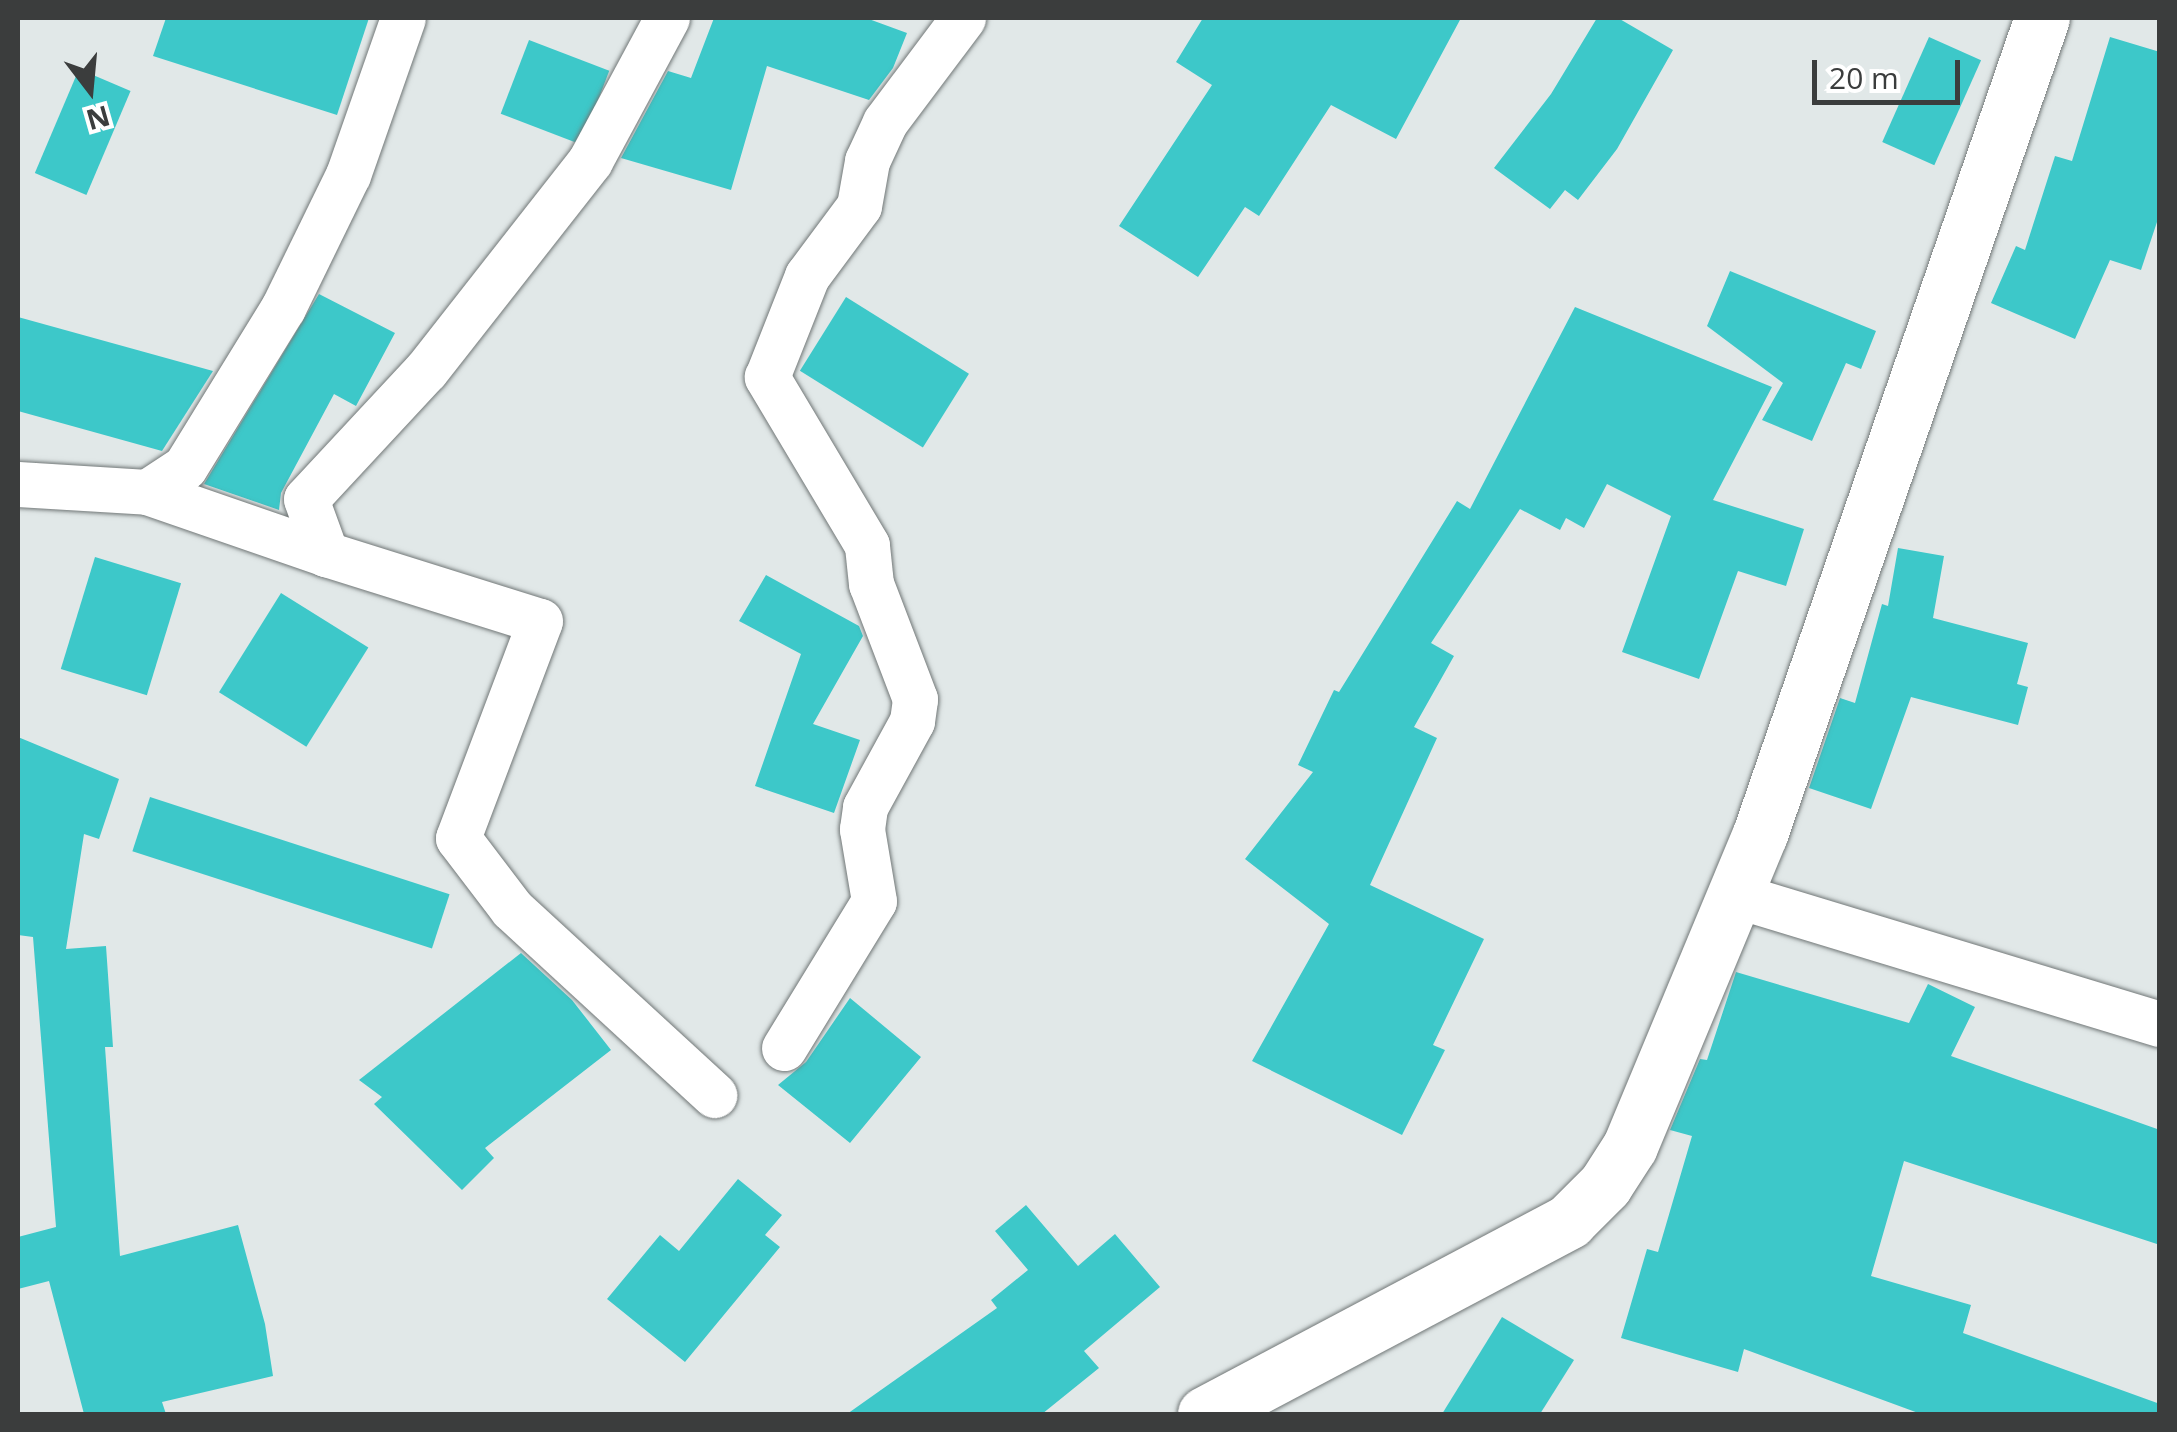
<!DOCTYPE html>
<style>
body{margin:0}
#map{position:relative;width:2177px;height:1432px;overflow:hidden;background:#e1e8e8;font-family:"Open Sans",sans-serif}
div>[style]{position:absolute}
.building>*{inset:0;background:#3dc8c9;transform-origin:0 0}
.roads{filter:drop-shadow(0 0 2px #717777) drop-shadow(0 0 2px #717777)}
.minor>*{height:45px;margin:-22.5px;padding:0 22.5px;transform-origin:22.5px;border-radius:22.5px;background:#fff}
.tertiary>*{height:55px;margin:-27.5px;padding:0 27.5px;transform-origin:27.5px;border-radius:27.5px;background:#fff}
span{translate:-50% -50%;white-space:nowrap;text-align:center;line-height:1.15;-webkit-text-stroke:8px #fff;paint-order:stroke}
.frame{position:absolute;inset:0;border:20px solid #3b3d3d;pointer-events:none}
.north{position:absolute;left:40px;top:40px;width:100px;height:100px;-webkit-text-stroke:8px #fff;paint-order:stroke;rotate:164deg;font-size:28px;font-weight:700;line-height:40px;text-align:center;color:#3b3d3d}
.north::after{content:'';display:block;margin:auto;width:35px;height:45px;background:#3b3d3d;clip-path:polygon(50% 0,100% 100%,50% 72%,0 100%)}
.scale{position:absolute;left:1812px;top:60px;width:148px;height:45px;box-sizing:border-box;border:5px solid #3b3d3d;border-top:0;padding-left:12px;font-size:30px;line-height:35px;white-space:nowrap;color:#3b3d3d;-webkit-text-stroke:8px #fff;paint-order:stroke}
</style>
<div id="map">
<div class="building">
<i style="clip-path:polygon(166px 18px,369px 18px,337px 115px,153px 56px)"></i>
<i style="clip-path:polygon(714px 18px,866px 18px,907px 33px,893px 68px,869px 100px,767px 66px,731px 190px,621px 158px,668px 71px,691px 78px)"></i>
<i style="clip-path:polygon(1203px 18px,1461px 18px,1396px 139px,1331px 105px,1259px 216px,1245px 207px,1198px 277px,1119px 226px,1212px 85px,1176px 62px)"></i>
<i style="clip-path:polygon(1597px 18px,1618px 18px,1673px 50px,1617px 149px,1578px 200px,1565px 190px,1550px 209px,1494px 168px,1551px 94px)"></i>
<i style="left:1929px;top:37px;width:57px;height:115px;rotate:24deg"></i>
<i style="clip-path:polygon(2110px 37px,2160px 52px,2160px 213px,2141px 270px,2110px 260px,2075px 339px,1991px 303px,2016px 246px,2025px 250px,2055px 156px,2072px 161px)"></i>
<i style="left:529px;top:40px;width:86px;height:79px;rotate:21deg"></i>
<i style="left:79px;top:69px;width:56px;height:113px;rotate:23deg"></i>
<i style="clip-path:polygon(1730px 271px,1876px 331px,1861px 369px,1846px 363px,1812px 441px,1762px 420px,1783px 383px,1707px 326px)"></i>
<i style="clip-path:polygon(319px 294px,395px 333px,356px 406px,334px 394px,281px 493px,279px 510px,204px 484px)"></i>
<i style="left:846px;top:297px;width:145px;height:87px;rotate:32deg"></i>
<i style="clip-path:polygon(1575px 307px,1772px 387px,1713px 500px,1804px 529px,1786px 586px,1738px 571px,1699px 679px,1622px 652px,1671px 516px,1607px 484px,1584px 528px,1566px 518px,1560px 530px,1520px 509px,1431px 643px,1454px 656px,1414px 727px,1437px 738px,1370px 885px,1484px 939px,1433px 1045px,1445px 1050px,1402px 1135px,1252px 1061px,1329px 924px,1245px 859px,1313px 772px,1298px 765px,1334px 690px,1339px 692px,1457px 501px,1470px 509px)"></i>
<i style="clip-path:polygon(18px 317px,213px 371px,162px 451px,18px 411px)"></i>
<i style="clip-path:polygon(1898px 548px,1944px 556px,1933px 618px,2028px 643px,2017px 684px,2028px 687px,2018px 725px,1911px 697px,1871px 809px,1809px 788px,1840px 698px,1855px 703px,1882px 604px,1888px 606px)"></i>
<i style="left:95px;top:557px;width:90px;height:117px;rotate:17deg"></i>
<i style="clip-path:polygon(766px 575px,859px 626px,863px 636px,813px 724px,860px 740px,834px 813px,755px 786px,801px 654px,739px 621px)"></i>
<i style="left:281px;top:593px;width:103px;height:117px;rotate:32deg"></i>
<i style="clip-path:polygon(18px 737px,119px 779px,99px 839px,84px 834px,66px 949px,106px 946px,113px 1047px,105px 1047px,120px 1256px,238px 1225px,265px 1324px,273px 1376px,162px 1402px,166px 1414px,84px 1414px,49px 1281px,18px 1289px,18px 1237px,56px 1227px,33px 937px,18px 935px)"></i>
<i style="left:150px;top:797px;width:315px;height:57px;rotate:18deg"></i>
<i style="clip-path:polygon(521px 953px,572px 1000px,611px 1050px,485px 1148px,494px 1158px,462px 1190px,374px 1104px,382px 1097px,359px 1080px)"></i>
<i style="clip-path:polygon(1736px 972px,1909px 1023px,1928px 984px,1975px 1007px,1951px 1056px,2160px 1130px,2160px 1245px,1904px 1161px,1871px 1276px,1971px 1305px,1963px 1333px,2160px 1404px,2160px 1414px,1921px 1414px,1744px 1349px,1738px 1372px,1621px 1338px,1647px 1249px,1658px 1252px,1692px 1136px,1670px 1130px,1700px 1059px,1707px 1060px)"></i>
<i style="clip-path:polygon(850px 998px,921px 1057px,850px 1143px,778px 1085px,806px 1062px)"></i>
<i style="clip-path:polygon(738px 1179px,782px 1215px,765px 1235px,780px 1247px,685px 1362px,607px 1299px,660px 1235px,679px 1251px)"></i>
<i style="clip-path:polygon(1026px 1205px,1078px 1266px,1115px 1234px,1160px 1287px,1084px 1351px,1099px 1368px,1042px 1414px,847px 1414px,997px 1308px,991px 1300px,1028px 1270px,995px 1231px)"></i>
<i style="clip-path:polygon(1502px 1317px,1574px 1360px,1540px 1414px,1442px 1414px)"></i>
</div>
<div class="roads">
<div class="minor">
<i style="left:667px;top:18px;width:162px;rotate:118.3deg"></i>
<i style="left:590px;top:161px;width:266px;rotate:128.1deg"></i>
<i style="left:426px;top:370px;width:176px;rotate:132.9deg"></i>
<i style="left:306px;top:499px;width:59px;rotate:70deg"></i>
<i style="left:326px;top:554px;width:224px;rotate:17.4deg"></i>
<i style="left:540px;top:621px;width:232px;rotate:110.7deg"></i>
<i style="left:458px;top:838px;width:89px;rotate:52.7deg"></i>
<i style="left:512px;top:909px;width:275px;rotate:42.6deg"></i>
<i style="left:18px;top:484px;width:129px;rotate:3.5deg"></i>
<i style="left:147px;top:492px;width:45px;rotate:-33.3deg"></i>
<i style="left:185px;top:467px;width:187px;rotate:-58.4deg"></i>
<i style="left:283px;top:308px;width:148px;rotate:-64deg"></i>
<i style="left:348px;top:175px;width:166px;rotate:-70.7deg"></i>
<i style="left:147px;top:492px;width:189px;rotate:19.1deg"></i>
<i style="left:1735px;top:895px;width:444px;rotate:16.9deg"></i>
<i style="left:784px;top:1048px;width:172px;rotate:-58.5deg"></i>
<i style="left:874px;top:901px;width:73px;rotate:-99.5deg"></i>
<i style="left:862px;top:829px;width:22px;rotate:-82deg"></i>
<i style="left:865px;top:807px;width:98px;rotate:-61.3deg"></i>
<i style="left:912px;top:721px;width:22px;rotate:-82deg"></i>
<i style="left:915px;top:699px;width:123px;rotate:-110.9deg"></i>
<i style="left:871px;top:584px;width:39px;rotate:-96deg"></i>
<i style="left:867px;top:545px;width:196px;rotate:-120.8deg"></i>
<i style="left:767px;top:377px;width:109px;rotate:-68.4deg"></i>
<i style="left:807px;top:276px;width:87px;rotate:-53.4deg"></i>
<i style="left:859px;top:206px;width:46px;rotate:-79.9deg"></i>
<i style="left:867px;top:161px;width:43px;rotate:-65.2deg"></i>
<i style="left:885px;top:122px;width:130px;rotate:-53.1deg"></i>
</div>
<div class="tertiary">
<i style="left:1205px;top:1414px;width:412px;rotate:-27.9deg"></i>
<i style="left:1569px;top:1221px;width:51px;rotate:-45deg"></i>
<i style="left:1605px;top:1185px;width:46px;rotate:-57.3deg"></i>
<i style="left:1630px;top:1146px;width:338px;rotate:-67.4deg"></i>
<i style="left:1760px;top:834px;width:863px;rotate:-70.94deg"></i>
</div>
</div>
<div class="frame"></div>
<div class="north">N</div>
<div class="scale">20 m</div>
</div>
